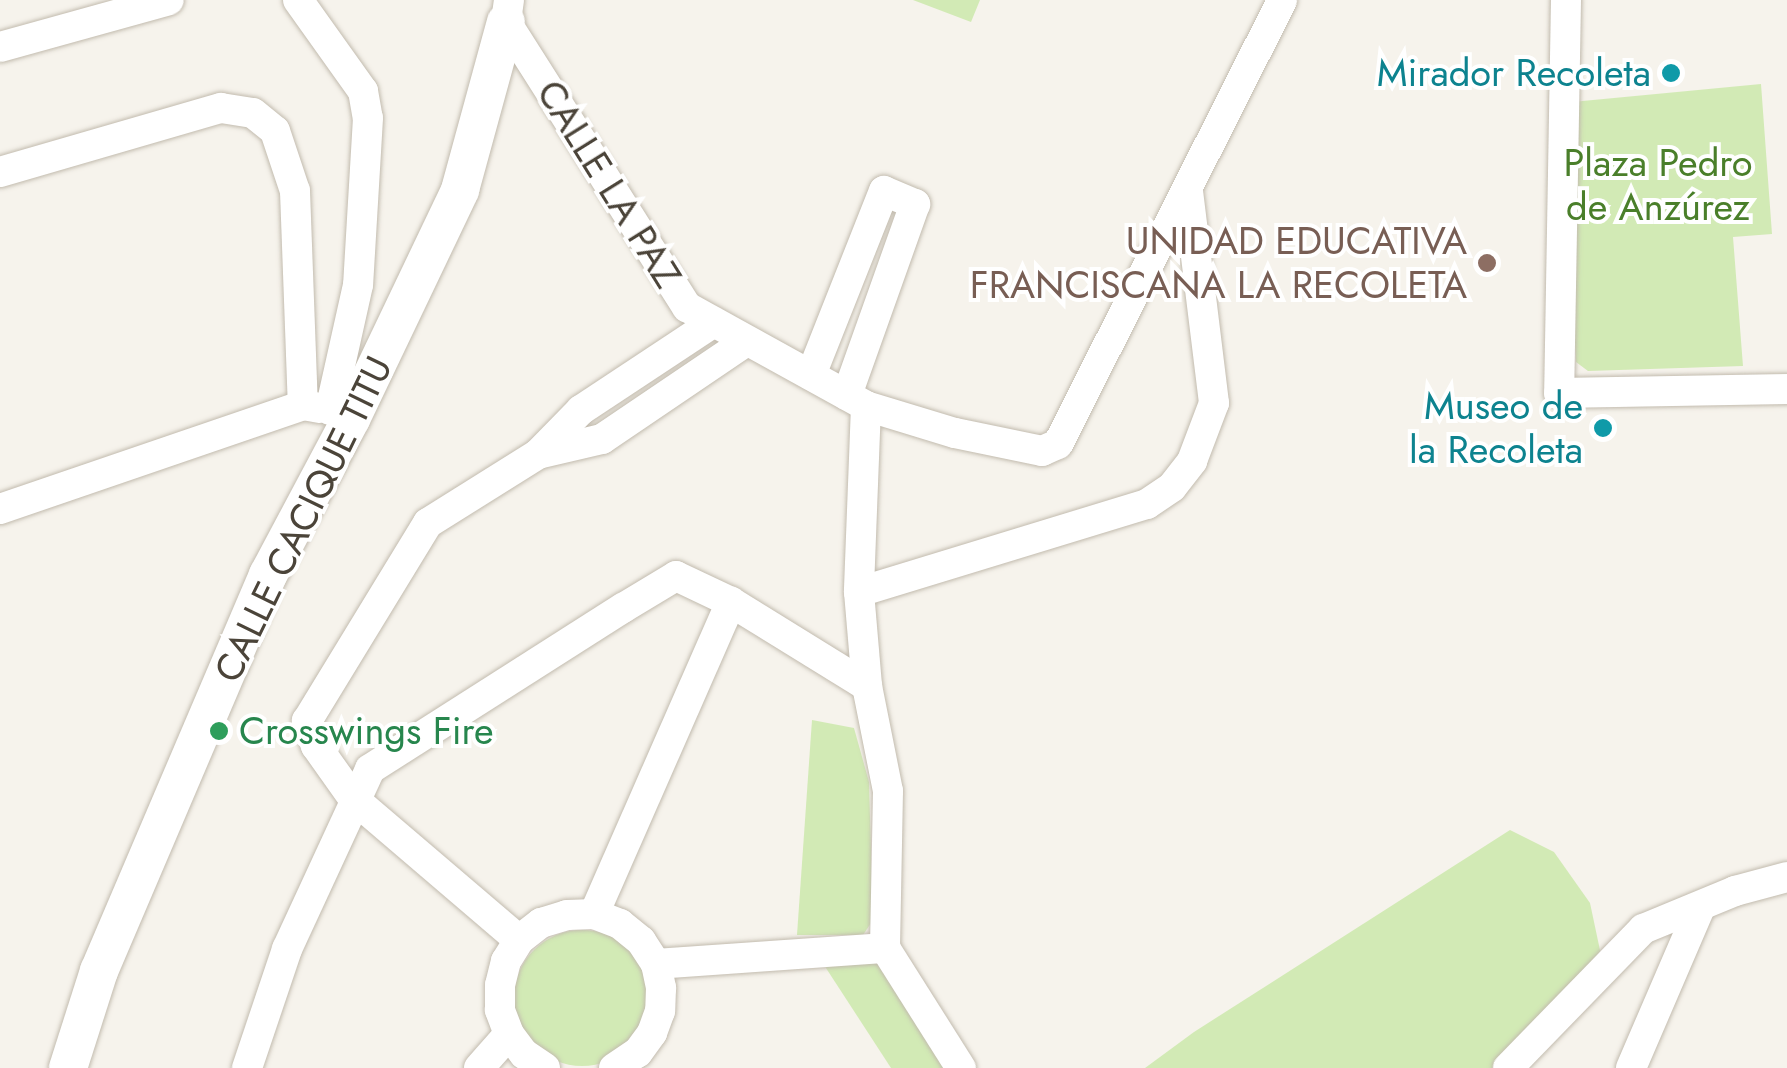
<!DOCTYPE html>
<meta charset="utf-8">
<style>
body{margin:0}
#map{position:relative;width:1787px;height:1068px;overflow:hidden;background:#f6f3ec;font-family:Jost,sans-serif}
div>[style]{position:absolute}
.green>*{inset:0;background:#d2eab5}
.round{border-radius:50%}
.roads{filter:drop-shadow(0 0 2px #c2bbae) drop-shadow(0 0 2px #c2bbae)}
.minor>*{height:30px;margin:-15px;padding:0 15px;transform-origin:15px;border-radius:15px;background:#fff}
.tertiary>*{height:38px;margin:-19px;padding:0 19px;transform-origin:19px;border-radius:19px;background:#fff}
.dots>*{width:28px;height:28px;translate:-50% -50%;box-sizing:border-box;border:5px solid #fff;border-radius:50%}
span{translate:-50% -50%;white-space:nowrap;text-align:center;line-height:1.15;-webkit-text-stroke:8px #fff;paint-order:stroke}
.culture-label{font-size:38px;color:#0d838f}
.right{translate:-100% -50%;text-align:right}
.park-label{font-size:38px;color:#4a7f2a}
.street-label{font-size:38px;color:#4b4439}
.education-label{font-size:38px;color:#785e54}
.leisure-label{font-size:38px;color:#27864d}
.left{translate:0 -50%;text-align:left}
</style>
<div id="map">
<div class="green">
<i style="clip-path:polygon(913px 0,980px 0,971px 22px)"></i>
<i style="clip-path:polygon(1761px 84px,1772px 234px,1733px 237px,1743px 366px,1588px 371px,1576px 362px,1567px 182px,1572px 102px)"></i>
<i style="clip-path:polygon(812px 720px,854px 728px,869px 782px,873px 920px,863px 935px,797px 935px)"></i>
<i style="clip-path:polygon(1510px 830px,1554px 852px,1590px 903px,1601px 955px,1492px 1068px,1145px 1068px,1194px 1032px)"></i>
<i class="round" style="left:514px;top:930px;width:136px;height:136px"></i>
<i style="clip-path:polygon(878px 963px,944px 1068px,891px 1068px,824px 965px)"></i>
</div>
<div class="roads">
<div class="minor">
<i style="left:298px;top:0;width:112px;rotate:54.5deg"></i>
<i style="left:363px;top:91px;width:27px;rotate:80deg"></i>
<i style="left:368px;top:118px;width:167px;rotate:93.4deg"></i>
<i style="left:358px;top:285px;width:128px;rotate:102.6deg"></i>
<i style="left:509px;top:0;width:22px;rotate:98deg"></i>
<i style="left:506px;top:22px;width:338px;rotate:57.6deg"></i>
<i style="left:687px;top:307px;width:205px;rotate:28.9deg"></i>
<i style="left:866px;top:406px;width:93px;rotate:16.9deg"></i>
<i style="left:955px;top:433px;width:89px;rotate:11.7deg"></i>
<i style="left:1042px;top:451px;width:17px;rotate:-24deg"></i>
<i style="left:1058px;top:444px;width:497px;rotate:-63.2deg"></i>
<i style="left:1566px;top:0;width:393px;rotate:91deg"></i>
<i style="left:1559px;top:393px;width:228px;rotate:-1deg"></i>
<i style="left:0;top:47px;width:175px;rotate:-15.5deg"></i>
<i style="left:0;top:172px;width:230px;rotate:-16.2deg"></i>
<i style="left:221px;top:108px;width:32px;rotate:9deg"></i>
<i style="left:253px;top:113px;width:28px;rotate:39deg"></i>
<i style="left:275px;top:131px;width:63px;rotate:71.6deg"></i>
<i style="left:295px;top:191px;width:214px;rotate:87.9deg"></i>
<i style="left:811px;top:375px;width:198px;rotate:-68.4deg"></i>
<i style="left:884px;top:191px;width:34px;rotate:23deg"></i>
<i style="left:915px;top:204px;width:203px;rotate:109.6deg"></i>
<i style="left:866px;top:406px;width:186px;rotate:92.2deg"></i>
<i style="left:859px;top:592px;width:94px;rotate:85.1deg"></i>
<i style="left:867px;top:686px;width:107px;rotate:78.7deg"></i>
<i style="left:888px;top:791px;width:157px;rotate:91.1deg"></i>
<i style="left:885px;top:948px;width:142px;rotate:57.7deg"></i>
<i style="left:538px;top:454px;width:66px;rotate:-13.2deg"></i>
<i style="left:602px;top:439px;width:175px;rotate:-34.1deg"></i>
<i style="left:0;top:509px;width:320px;rotate:-18.9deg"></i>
<i style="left:303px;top:405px;width:17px;rotate:10deg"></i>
<i style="left:859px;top:592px;width:301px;rotate:-17deg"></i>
<i style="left:1147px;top:504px;width:30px;rotate:-34deg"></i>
<i style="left:1172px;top:487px;width:33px;rotate:-52deg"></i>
<i style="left:1192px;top:461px;width:62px;rotate:-69.2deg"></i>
<i style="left:1214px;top:403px;width:214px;rotate:-97deg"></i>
<i style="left:594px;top:914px;width:341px;rotate:-66.3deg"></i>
<i style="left:519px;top:940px;width:218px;rotate:-139.5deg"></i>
<i style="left:353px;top:798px;width:64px;rotate:-125.4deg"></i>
<i style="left:316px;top:746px;width:27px;rotate:-110deg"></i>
<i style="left:307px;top:721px;width:232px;rotate:-58.6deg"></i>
<i style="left:428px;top:523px;width:130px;rotate:-32.1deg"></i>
<i style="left:538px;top:454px;width:62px;rotate:-45.7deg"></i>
<i style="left:581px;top:410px;width:159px;rotate:-33.5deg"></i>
<i style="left:656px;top:964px;width:230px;rotate:-4deg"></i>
<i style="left:247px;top:1068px;width:126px;rotate:-71.4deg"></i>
<i style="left:287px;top:949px;width:198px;rotate:-65.2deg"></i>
<i style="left:370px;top:769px;width:300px;rotate:-32.5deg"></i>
<i style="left:623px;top:608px;width:62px;rotate:-31.1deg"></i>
<i style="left:676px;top:576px;width:61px;rotate:25.3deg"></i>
<i style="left:731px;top:602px;width:160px;rotate:31.7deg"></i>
<i style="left:479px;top:1068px;width:45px;rotate:-48.6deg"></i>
<i style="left:545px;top:1068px;width:25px;rotate:-146deg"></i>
<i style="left:524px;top:1054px;width:25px;rotate:-127deg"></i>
<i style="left:509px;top:1034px;width:26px;rotate:-111deg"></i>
<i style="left:500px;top:1010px;width:25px;rotate:-90deg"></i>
<i style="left:500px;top:985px;width:25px;rotate:-76deg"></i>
<i style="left:506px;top:961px;width:25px;rotate:-58deg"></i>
<i style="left:519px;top:940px;width:28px;rotate:-38deg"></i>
<i style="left:541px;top:923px;width:27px;rotate:-17deg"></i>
<i style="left:567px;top:915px;width:27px;rotate:-2deg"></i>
<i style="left:594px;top:914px;width:28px;rotate:21deg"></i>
<i style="left:620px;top:924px;width:27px;rotate:39deg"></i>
<i style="left:641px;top:941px;width:27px;rotate:57deg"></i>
<i style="left:656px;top:964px;width:25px;rotate:78deg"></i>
<i style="left:661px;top:988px;width:23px;rotate:92deg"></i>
<i style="left:660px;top:1011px;width:23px;rotate:110deg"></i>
<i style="left:652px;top:1033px;width:24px;rotate:126deg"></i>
<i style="left:638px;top:1052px;width:29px;rotate:146deg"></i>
<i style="left:1508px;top:1068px;width:194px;rotate:-45.8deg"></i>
<i style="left:1643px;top:929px;width:100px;rotate:-22.4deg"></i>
<i style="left:1735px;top:891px;width:54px;rotate:-15.1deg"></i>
<i style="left:1631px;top:1068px;width:174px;rotate:-66.7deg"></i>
</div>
<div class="tertiary">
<i style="left:68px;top:1068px;width:102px;rotate:-72.3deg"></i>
<i style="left:99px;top:971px;width:431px;rotate:-66.9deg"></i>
<i style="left:268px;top:575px;width:177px;rotate:-62deg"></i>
<i style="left:351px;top:419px;width:254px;rotate:-64.5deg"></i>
<i style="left:460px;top:190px;width:174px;rotate:-74.7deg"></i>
</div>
</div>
<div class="dots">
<i style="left:1671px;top:73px;background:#0f9aa8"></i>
<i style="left:1487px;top:263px;background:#8d6e63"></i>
<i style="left:1603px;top:428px;background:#0f9aa8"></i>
<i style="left:219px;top:731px;background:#2e9e5b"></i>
</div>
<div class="culture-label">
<span class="right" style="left:1651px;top:73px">Mirador Recoleta</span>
<span class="right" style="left:1583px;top:428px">Museo de<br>la Recoleta</span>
</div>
<div class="park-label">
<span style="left:1658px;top:185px">Plaza Pedro<br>de Anzúrez</span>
</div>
<div class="street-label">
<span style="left:609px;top:184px;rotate:58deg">CALLE LA PAZ</span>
<span style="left:303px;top:519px;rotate:-64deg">CALLE CACIQUE TITU</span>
</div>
<div class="education-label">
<span class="right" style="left:1467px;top:263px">UNIDAD EDUCATIVA<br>FRANCISCANA LA RECOLETA</span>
</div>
<div class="leisure-label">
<span class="left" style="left:239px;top:731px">Crosswings Fire</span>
</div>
</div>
